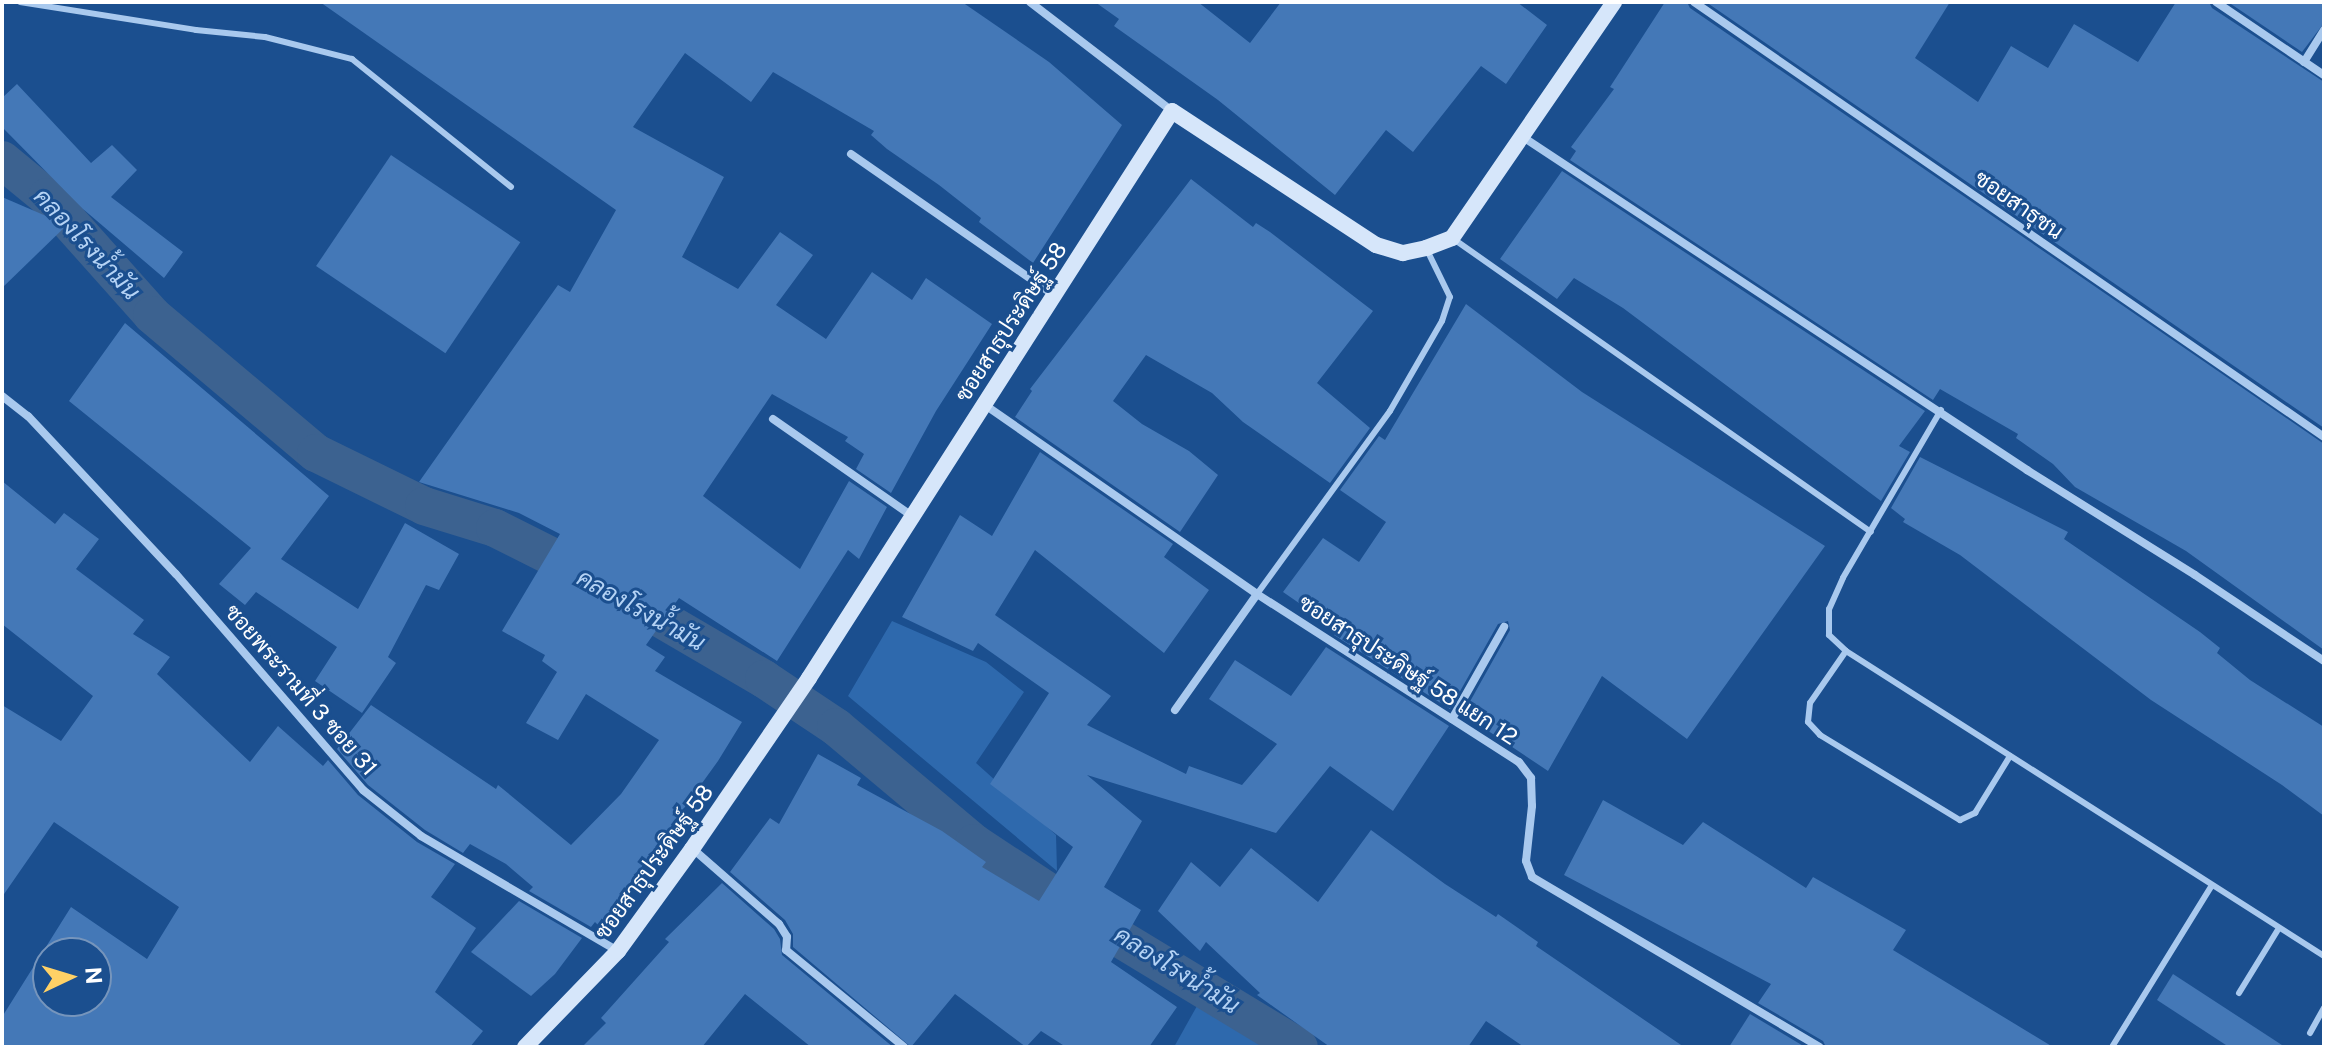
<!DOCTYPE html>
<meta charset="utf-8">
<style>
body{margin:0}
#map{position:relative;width:2326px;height:1049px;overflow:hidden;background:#1b4f8f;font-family:"Public Sans",Sarabun,sans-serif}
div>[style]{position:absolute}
.green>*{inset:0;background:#2e69ad}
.canal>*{height:38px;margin:-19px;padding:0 19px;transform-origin:19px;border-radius:19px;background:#3c6290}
.building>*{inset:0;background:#4478b7;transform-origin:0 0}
.lane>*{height:6px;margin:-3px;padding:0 3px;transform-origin:3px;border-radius:3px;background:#a9c9ee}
.street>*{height:8px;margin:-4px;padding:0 4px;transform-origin:4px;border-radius:4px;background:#a9c9ee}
.secondary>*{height:16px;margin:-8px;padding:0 8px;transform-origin:8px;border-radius:8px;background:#d6e6fa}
span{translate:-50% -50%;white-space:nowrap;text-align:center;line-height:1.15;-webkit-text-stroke:6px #1b4f8f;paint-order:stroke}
.street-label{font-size:22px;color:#fff}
.water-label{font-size:24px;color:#b5d3f5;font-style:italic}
.frame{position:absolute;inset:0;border:4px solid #fff;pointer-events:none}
.north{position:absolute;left:32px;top:937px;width:80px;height:80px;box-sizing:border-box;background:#1b4f8f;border:2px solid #7695bc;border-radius:50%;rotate:86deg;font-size:22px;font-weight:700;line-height:32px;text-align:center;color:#fff}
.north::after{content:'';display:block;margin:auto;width:28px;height:36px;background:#ffd166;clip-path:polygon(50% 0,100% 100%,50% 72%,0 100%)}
</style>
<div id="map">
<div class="green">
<i style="clip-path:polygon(892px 621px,986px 662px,1024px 692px,976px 763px,1056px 835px,1057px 871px,848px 696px)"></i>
<i style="clip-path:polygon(1197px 1006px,1267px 1047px,1174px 1047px)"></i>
</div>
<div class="canal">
<i style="left:2px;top:160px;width:58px;rotate:39.4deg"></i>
<i style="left:47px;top:197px;width:158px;rotate:48.3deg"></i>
<i style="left:152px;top:315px;width:214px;rotate:40.1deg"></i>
<i style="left:316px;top:453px;width:120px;rotate:26.1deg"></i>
<i style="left:424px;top:506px;width:74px;rotate:17.2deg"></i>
<i style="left:495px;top:528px;width:83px;rotate:26.6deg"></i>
<i style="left:569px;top:565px;width:226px;rotate:30.3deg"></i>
<i style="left:764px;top:679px;width:87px;rotate:33.7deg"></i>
<i style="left:836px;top:727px;width:180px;rotate:40deg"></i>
<i style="left:974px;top:843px;width:168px;rotate:33.3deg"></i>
<i style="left:1114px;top:935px;width:216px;rotate:31.2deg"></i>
</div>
<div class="building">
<i style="clip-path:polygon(320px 2px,962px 2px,1049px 62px,1122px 125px,1033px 263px,979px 222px,981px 218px,939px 185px,887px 149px,871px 135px,874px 131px,773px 72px,751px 102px,685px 53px,633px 127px,724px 177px,682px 257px,738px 289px,780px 232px,813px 255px,776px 305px,826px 339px,872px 272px,912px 300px,926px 278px,992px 324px,936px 411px,891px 493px,856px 469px,864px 454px,845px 441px,848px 437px,772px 394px,703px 496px,800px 569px,849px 481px,887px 507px,859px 559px,848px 550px,777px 661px,679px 598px,646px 645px,665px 657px,655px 671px,742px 722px,718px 761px,599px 926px,595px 922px,591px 927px,529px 891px,533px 887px,506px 864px,470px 844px,463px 853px,425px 830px,368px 785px,337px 749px,371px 705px,496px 789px,498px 785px,571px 845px,621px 794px,659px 740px,586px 694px,558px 740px,526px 723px,557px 672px,542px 661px,545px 655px,502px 631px,560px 534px,519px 513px,419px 482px,558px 285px,570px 292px,616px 210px)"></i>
<i style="clip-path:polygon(1095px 2px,1198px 2px,1250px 43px,1281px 2px,1517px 2px,1547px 25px,1506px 84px,1481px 66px,1413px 152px,1386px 130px,1335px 195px,1218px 100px,1114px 26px,1119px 19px)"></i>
<i style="clip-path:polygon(1665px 2px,1687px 2px,1690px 8px,2324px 444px,2324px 650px,2186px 551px,2075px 487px,2053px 464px,2016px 438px,2018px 434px,1940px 389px,1933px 400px,1570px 160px,1576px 151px,1571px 147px,1614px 89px,1610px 87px)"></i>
<i style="clip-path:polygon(1706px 2px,1950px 2px,1915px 58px,1978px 102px,2011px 46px,2048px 68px,2074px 24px,2138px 62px,2176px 2px,2209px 2px,2212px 8px,2324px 82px,2324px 428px)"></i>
<i style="clip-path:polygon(2228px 2px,2324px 2px,2324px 23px,2302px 52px)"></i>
<i style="clip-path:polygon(17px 84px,91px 163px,112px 145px,137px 170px,111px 197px,183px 252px,164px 278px,83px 209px,2px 127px,2px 98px)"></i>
<i style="left:391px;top:155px;width:156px;height:134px;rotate:34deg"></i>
<i style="clip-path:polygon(1562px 171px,1925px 411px,1899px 446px,1910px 452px,1881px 501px,1623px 308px,1574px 278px,1557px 299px,1500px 259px)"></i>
<i style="clip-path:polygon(1191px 179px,1253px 227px,1256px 223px,1270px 232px,1373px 311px,1317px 383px,1370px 428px,1330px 483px,1243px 422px,1212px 393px,1146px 355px,1113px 401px,1142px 424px,1189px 451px,1218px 475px,1180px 532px,1015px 417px,1032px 391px,1030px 389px)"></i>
<i style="clip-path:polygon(2px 197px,67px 225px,2px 288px)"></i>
<i style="clip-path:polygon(1466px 304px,1582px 392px,1825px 546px,1687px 739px,1602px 676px,1548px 771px,1463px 714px,1510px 630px,1508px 621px,1498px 624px,1450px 709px,1334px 635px,1338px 630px,1283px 592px,1323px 538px,1359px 562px,1386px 522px,1340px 490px,1379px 436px,1385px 440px)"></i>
<i style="clip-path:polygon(125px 323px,329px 496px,281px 559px,358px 609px,405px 523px,459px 554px,439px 590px,426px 585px,388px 657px,396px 663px,362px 713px,315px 681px,337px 647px,256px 592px,245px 605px,219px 584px,251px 548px,69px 401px)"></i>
<i style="clip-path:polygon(1040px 452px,1173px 544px,1164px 557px,1209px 590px,1164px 653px,1035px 550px,995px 615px,1111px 696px,1087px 725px,1186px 774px,1189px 766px,1242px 785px,1277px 744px,1209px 699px,1235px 660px,1291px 696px,1326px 647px,1449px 726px,1393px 811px,1330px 766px,1276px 833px,1087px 775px,1142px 821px,1104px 887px,1141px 910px,1111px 962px,1177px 1007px,1149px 1047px,1066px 1047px,1041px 1031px,1026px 1047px,955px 994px,911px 1047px,793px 947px,793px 934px,785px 920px,730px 872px,770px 818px,779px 824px,818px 754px,861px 778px,857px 785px,942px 831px,986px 862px,982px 867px,1039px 901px,1073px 847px,990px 784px,1049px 693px,978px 643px,973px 651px,902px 617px,960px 515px,992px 536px)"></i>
<i style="clip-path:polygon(1920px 457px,2068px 532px,2064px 539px,2200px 632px,2220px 648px,2217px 653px,2250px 680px,2324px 727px,2324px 816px,2282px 785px,2151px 700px,1960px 555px,1903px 522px,1905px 519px,1891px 508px)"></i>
<i style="clip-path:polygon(evenodd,2px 481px,55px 524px,64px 513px,99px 539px,76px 569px,144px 620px,133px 634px,170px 657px,157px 674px,250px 762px,278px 726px,323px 766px,328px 760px,358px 795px,417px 842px,455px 864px,431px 897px,476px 928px,435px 992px,483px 1031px,470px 1047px,2px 1047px,2px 1017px,71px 907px,147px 959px,179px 907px,54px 822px,2px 897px,2px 705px,61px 741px,93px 696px,2px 624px,2px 481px,48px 953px,96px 953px,96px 1001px,48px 1001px,48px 953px)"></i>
<i style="clip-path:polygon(1603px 800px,1683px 845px,1703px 822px,1806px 888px,1813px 877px,1906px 930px,1893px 950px,2053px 1047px,1826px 1047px,1823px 1041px,1758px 1003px,1771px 984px,1564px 875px)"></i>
<i style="clip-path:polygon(1371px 830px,1445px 884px,1496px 917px,1498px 914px,1538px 942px,1536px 946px,1684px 1047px,1524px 1047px,1486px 1021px,1468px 1047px,1330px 1047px,1257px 995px,1260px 993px,1206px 942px,1200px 951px,1158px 911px,1191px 862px,1220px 887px,1251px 848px,1318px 902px)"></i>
<i style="clip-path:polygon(722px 883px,774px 929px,780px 939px,782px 955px,893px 1047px,811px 1047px,745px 994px,702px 1047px,582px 1047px,606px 1023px,601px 1018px,669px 942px,665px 939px)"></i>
<i style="clip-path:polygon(519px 901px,582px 938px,555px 974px,531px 996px,471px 952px)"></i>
<i style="clip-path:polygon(2173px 974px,2285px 1047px,2229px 1047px,2157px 1000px)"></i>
<i style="clip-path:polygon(1750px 1014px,1805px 1047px,1729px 1047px)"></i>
</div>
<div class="lane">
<i style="left:20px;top:2px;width:178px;rotate:9deg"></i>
<i style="left:196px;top:30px;width:69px;rotate:5.8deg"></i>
<i style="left:265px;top:37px;width:90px;rotate:14.2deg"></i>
<i style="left:352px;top:59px;width:204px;rotate:38.8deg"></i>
<i style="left:1455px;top:240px;width:508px;rotate:35.07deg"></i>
<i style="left:1941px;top:410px;width:194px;rotate:120.3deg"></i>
<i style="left:1843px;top:578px;width:34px;rotate:114deg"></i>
<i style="left:1829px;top:609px;width:26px;rotate:90deg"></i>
<i style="left:1829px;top:635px;width:23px;rotate:43deg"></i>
<i style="left:1846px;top:651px;width:567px;rotate:32.54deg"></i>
<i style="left:1257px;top:594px;width:226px;rotate:-54deg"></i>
<i style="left:1390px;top:411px;width:104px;rotate:-60deg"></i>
<i style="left:1442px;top:321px;width:25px;rotate:-72deg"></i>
<i style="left:1450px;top:297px;width:55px;rotate:-116.1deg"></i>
<i style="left:1846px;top:651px;width:63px;rotate:124.7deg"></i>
<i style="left:1810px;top:703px;width:19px;rotate:96deg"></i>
<i style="left:1808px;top:722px;width:18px;rotate:47deg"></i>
<i style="left:1820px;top:735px;width:164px;rotate:31.3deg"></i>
<i style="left:1960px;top:820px;width:17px;rotate:-25deg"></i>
<i style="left:1975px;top:813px;width:67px;rotate:-58.4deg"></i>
<i style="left:2239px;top:993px;width:76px;rotate:-58.4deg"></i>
<i style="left:2310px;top:1033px;width:29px;rotate:-61deg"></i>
<i style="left:2112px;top:1047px;width:190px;rotate:-58.3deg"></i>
</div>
<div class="street">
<i style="left:1030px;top:2px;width:179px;rotate:37.5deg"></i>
<i style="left:1694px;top:2px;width:766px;rotate:34.62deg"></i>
<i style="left:2216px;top:2px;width:130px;rotate:34.1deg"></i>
<i style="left:2304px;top:62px;width:38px;rotate:-58deg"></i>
<i style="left:1523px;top:137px;width:604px;rotate:33.45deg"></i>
<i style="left:2027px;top:470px;width:198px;rotate:32deg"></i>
<i style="left:2195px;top:575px;width:155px;rotate:33.7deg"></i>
<i style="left:851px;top:154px;width:247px;rotate:34.8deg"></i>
<i style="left:2px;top:396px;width:33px;rotate:38deg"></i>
<i style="left:28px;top:416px;width:216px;rotate:46.9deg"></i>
<i style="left:176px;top:574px;width:286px;rotate:49.1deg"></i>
<i style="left:363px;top:790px;width:74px;rotate:38.4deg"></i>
<i style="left:421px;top:836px;width:228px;rotate:30.3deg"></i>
<i style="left:985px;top:405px;width:331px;rotate:34.8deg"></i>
<i style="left:1257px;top:594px;width:311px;rotate:32.7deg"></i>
<i style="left:1519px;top:762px;width:20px;rotate:53deg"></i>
<i style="left:1531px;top:778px;width:28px;rotate:88deg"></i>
<i style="left:1532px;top:806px;width:55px;rotate:96.2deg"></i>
<i style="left:1526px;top:861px;width:17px;rotate:69deg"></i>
<i style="left:1532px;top:877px;width:334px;rotate:30.6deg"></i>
<i style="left:773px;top:419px;width:169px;rotate:34.9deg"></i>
<i style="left:1175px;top:710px;width:142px;rotate:-54.7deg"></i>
<i style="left:1452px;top:719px;width:106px;rotate:-60.5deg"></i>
<i style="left:693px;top:849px;width:114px;rotate:41.1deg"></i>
<i style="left:779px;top:924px;width:15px;rotate:58deg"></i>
<i style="left:787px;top:937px;width:13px;rotate:94deg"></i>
<i style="left:786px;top:950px;width:153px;rotate:39.4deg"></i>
</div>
<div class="secondary">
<i style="left:525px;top:1047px;width:134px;rotate:-45.9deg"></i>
<i style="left:618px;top:951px;width:126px;rotate:-54deg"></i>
<i style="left:692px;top:849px;width:207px;rotate:-55.6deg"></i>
<i style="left:809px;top:678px;width:673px;rotate:-57.37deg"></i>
<i style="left:1172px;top:111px;width:244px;rotate:33.3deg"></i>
<i style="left:1376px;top:245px;width:28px;rotate:17deg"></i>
<i style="left:1403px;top:253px;width:24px;rotate:-12deg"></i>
<i style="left:1426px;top:248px;width:28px;rotate:-21deg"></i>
<i style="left:1452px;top:238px;width:286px;rotate:-55.5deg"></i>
</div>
<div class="street-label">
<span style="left:2019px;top:205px;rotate:35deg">ซอยสาธุชน</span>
<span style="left:1011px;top:322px;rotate:-57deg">ซอยสาธุประดิษฐ์ 58</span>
<span style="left:1408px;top:670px;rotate:33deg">ซอยสาธุประดิษฐ์ 58 แยก 12</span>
<span style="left:301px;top:690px;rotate:49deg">ซอยพระรามที่ 3 ซอย 31</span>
<span style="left:654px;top:862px;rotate:-54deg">ซอยสาธุประดิษฐ์ 58</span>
</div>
<div class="water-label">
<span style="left:87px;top:244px;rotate:47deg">คลองโรงน้ำมัน</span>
<span style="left:641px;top:610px;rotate:29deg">คลองโรงน้ำมัน</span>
<span style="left:1177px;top:970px;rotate:32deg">คลองโรงน้ำมัน</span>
</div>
<div class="frame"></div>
<div class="north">N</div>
</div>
